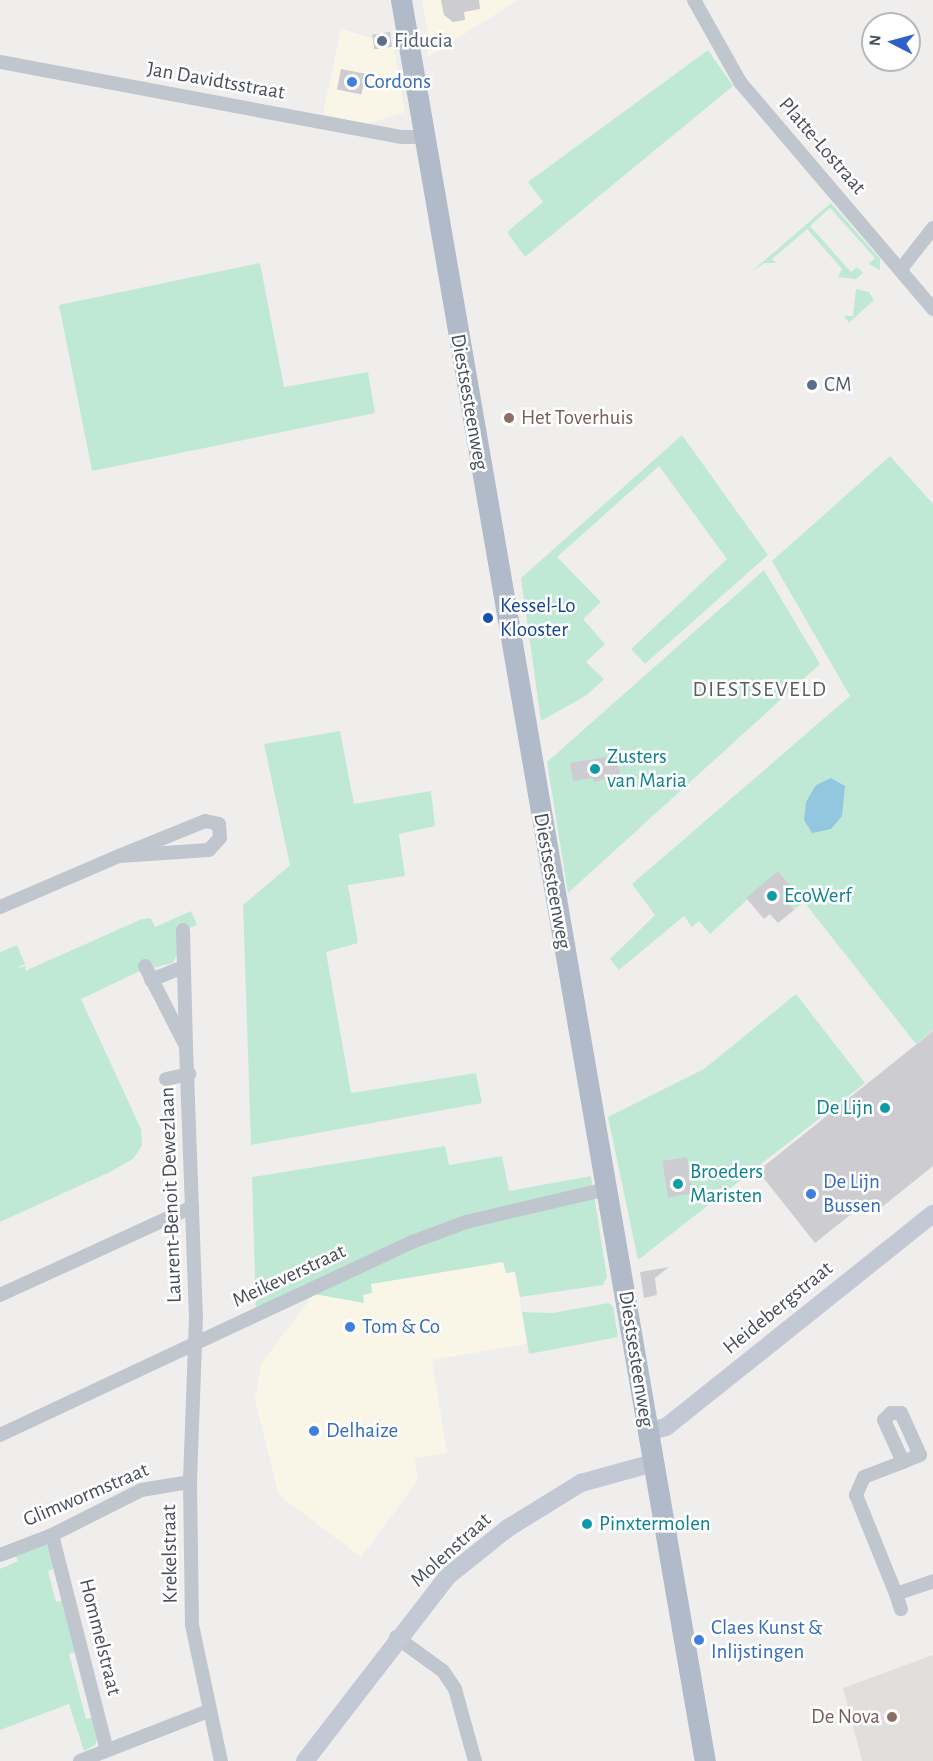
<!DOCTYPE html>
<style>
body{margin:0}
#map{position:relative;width:933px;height:1761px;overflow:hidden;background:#f0eeed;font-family:"Alegreya Sans",sans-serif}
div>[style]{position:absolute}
.commercial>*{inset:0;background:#f9f6e8}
.education>*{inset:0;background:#e0dfde}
.green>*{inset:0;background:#c0e9d5}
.water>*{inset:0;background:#93c7e0}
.building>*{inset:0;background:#ccccd1;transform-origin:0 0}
.street>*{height:14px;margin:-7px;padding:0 7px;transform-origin:7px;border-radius:7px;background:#c0c6ce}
.secondary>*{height:18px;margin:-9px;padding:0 9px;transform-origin:9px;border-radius:9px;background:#c2c8d4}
.primary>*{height:21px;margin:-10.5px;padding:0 10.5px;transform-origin:10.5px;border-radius:10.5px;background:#b0bac9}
.dots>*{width:16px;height:16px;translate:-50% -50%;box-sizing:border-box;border:3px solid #fff;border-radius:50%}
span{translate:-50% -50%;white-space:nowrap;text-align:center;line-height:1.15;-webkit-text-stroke:5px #fff;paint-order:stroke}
.service-label{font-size:21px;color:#4e5e75}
.left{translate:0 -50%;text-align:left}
.street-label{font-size:21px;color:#484e58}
.shop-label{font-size:21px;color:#366cbe}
.education-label{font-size:21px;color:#785e54}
.right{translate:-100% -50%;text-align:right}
.transit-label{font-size:21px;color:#164399}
.culture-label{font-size:21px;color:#0d838f}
.neighbourhood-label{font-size:22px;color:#5b5d61;letter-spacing:1.5px}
.north{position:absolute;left:861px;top:12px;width:60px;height:60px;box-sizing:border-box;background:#fff;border:2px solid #b6b8bc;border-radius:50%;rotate:276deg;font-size:16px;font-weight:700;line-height:24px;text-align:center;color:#484e58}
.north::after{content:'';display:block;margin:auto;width:21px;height:27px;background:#2f5fc8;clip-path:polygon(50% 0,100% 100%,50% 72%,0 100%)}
</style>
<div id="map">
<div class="commercial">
<i style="clip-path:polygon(422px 0,518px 0,426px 58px,430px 46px)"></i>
<i style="clip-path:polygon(341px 29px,374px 39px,392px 37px,405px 112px,367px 124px,323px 114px)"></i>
<i style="clip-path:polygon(504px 1262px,515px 1272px,527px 1344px,432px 1360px,447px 1453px,414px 1458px,418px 1480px,361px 1557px,279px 1495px,255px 1400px,261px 1364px,314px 1294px,372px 1293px,371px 1284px)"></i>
</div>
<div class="education">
<i style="clip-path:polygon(933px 1655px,933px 1761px,862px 1761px,843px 1688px)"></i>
</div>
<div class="green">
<i style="clip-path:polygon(708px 50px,733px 86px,525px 257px,507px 232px,543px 202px,528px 182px)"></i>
<i style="clip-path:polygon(831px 203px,880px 259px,880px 270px,869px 264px,875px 258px,830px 208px,810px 226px,851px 272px,857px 267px,863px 273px,856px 279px,838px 277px,842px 269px,807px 229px,772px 259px,776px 263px,764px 263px,751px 272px)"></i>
<i style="clip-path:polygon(260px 263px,284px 387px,368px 372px,375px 413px,92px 471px,59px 305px)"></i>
<i style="clip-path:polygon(856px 289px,869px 292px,874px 300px,849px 323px,844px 316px,853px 316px)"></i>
<i style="clip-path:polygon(682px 435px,768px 555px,645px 664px,631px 649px,727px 559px,659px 466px,557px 557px,601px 602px,583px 619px,605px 644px,586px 662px,604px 679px,587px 695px,541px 721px,521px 578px)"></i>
<i style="clip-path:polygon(890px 456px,933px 504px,933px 1030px,916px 1044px,804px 902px,794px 910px,787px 902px,797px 894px,778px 871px,710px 934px,699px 921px,692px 927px,684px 916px,619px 970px,610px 959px,655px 915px,632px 884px,850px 696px,772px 561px)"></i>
<i style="clip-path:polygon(764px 570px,820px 664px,568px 893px,547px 762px)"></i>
<i style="clip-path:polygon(340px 731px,354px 804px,431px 791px,435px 826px,399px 834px,405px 876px,348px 885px,358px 943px,326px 952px,351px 1093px,476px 1073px,482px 1103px,251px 1145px,243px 905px,290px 865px,264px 744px)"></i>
<i style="clip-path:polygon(191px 911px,197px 925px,189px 928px,173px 963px,140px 971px,81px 999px,141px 1129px,142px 1146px,133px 1159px,110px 1172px,0 1222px,0 952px,17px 945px,25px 964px,17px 968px,26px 966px,25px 971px,142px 919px,151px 918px,155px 927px)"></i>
<i style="clip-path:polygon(796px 994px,865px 1083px,638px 1260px,608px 1117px,704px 1069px)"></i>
<i style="clip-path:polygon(445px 1146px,449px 1165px,502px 1156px,509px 1191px,591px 1176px,607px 1277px,603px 1285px,520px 1297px,515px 1272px,506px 1273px,503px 1262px,371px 1284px,372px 1293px,363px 1295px,364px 1303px,314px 1294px,256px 1310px,252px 1177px)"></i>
<i style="clip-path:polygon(609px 1303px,613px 1307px,618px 1337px,529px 1354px,522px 1312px,552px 1313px)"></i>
<i style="clip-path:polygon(43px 1544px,49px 1546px,56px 1568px,48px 1571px,56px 1602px,64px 1600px,78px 1651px,69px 1654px,86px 1719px,95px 1717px,99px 1734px,95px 1745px,84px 1751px,69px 1704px,0 1730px,0 1569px,18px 1561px,14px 1553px)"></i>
</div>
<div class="water">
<i style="clip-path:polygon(831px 778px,845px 786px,842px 816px,831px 829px,812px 833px,804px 820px,806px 802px,816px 785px)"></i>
</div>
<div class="building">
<i style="clip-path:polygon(441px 0,479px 0,480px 9px,464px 12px,465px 20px,453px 22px,444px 15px)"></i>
<i style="left:390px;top:32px;width:15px;height:18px;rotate:82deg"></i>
<i style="left:341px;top:69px;width:25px;height:21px;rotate:11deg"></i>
<i style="clip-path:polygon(617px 755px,620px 775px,594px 782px,593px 778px,573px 781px,570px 763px)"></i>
<i style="clip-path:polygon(778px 871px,797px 894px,787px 902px,794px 910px,778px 923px,770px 914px,764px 919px,746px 898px)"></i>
<i style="clip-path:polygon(933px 1031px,933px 1166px,872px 1215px,864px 1204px,815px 1243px,758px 1171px)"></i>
<i style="left:687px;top:1157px;width:37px;height:25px;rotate:81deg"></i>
<i style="clip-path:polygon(669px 1267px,655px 1278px,657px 1295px,644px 1298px,640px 1272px)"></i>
</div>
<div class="street">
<i style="left:694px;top:0;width:94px;rotate:60.7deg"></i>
<i style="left:740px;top:82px;width:298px;rotate:49.6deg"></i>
<i style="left:0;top:62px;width:409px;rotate:10.6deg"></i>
<i style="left:402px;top:137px;width:22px"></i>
<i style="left:901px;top:269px;width:52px;rotate:-52deg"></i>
<i style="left:0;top:907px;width:129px;rotate:-23.2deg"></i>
<i style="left:119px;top:856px;width:93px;rotate:-22.1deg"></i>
<i style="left:205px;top:821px;width:14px;rotate:12deg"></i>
<i style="left:219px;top:824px;width:14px;rotate:86deg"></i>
<i style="left:220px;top:838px;width:16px;rotate:133deg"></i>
<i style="left:209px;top:850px;width:90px;rotate:176.2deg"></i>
<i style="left:145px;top:966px;width:90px;rotate:62.9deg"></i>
<i style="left:186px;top:1046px;width:116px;rotate:-91.5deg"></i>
<i style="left:151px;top:980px;width:35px;rotate:-22deg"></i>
<i style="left:186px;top:1046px;width:271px;rotate:87.9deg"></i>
<i style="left:196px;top:1317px;width:165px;rotate:92.1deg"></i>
<i style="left:190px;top:1482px;width:143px;rotate:89.2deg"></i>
<i style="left:192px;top:1625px;width:139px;rotate:78deg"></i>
<i style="left:166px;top:1079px;width:24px;rotate:-12deg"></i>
<i style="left:0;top:1295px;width:211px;rotate:-24.6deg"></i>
<i style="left:0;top:1435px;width:455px;rotate:-25.1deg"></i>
<i style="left:412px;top:1242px;width:58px;rotate:-20.3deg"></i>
<i style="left:466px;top:1222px;width:145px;rotate:-13.2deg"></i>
<i style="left:903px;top:1462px;width:46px;rotate:-114.3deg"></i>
<i style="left:884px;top:1420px;width:10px;rotate:-45deg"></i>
<i style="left:891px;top:1413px;width:10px"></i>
<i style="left:901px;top:1413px;width:46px;rotate:65.7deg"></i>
<i style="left:920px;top:1455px;width:18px;rotate:158deg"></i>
<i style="left:903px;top:1462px;width:42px;rotate:159deg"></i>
<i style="left:864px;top:1477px;width:20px;rotate:114deg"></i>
<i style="left:856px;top:1495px;width:107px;rotate:68deg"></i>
<i style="left:896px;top:1594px;width:39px;rotate:-19deg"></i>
<i style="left:52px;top:1535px;width:222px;rotate:75.7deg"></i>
<i style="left:0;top:1555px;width:56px;rotate:-21deg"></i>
<i style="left:52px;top:1535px;width:100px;rotate:-26.8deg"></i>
<i style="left:141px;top:1490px;width:50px;rotate:-9.3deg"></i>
<i style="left:896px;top:1594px;width:16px;rotate:72deg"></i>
<i style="left:396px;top:1637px;width:58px;rotate:35.9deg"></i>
<i style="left:443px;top:1671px;width:22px;rotate:56deg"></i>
<i style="left:455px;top:1689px;width:75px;rotate:74.5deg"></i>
<i style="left:80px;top:1761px;width:137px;rotate:-21.3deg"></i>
</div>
<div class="secondary">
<i style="left:648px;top:1432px;width:19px;rotate:-16deg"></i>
<i style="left:666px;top:1427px;width:342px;rotate:-38.6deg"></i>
<i style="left:305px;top:1761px;width:234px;rotate:-52.3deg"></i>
<i style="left:448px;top:1576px;width:77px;rotate:-38.7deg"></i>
<i style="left:508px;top:1528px;width:86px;rotate:-31.7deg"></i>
<i style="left:581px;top:1483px;width:75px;rotate:-15.5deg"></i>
</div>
<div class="primary">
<i style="left:401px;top:0;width:1787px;rotate:80.21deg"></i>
</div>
<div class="dots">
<i style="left:382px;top:41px;background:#5c6f8a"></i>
<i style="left:352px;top:82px;background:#3f7fe0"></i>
<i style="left:812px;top:385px;background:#5c6f8a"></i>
<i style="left:509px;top:418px;background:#8d6e63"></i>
<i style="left:488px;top:618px;background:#1a4fb4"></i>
<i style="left:595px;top:769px;background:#0f9aa8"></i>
<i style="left:772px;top:896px;background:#0f9aa8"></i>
<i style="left:885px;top:1108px;background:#0f9aa8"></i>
<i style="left:678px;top:1184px;background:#0f9aa8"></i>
<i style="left:811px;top:1194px;background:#3f7fe0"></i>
<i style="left:350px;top:1327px;background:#3f7fe0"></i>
<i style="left:314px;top:1431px;background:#3f7fe0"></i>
<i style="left:587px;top:1524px;background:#0f9aa8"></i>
<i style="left:699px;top:1640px;background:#3f7fe0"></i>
<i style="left:892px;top:1717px;background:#8d6e63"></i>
</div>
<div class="service-label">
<span class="left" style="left:394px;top:41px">Fiducia</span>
<span class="left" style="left:824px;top:385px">CM</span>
</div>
<div class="street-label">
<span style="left:216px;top:81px;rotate:10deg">Jan Davidtsstraat</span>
<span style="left:822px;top:146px;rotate:49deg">Platte-Lostraat</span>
<span style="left:469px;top:402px;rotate:80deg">Diestsesteenweg</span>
<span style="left:552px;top:881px;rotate:80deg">Diestsesteenweg</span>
<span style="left:171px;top:1195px;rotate:-92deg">Laurent-Benoit Dewezlaan</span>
<span style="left:289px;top:1276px;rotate:-25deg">Meikeverstraat</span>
<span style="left:778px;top:1308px;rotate:-39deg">Heidebergstraat</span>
<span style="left:636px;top:1359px;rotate:81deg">Diestsesteenweg</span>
<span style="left:86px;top:1495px;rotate:-23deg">Glimwormstraat</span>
<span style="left:451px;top:1550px;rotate:-42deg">Molenstraat</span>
<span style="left:170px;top:1554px;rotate:-91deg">Krekelstraat</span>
<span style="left:100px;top:1637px;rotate:76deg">Hommelstraat</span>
</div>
<div class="shop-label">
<span class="left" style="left:364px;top:82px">Cordons</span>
<span class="left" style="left:823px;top:1194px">De Lijn<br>Bussen</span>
<span class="left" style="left:362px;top:1327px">Tom &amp; Co</span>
<span class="left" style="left:326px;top:1431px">Delhaize</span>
<span class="left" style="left:711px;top:1640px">Claes Kunst &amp;<br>Inlijstingen</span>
</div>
<div class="education-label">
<span class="left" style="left:521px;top:418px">Het Toverhuis</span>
<span class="right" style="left:880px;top:1717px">De Nova</span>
</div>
<div class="transit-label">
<span class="left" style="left:500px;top:618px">Kessel-Lo<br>Klooster</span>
</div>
<div class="culture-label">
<span class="left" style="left:607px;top:769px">Zusters<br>van Maria</span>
<span class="left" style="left:784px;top:896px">EcoWerf</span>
<span class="right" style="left:873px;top:1108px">De Lijn</span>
<span class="left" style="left:690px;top:1184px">Broeders<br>Maristen</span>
<span class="left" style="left:599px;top:1524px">Pinxtermolen</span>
</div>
<div class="neighbourhood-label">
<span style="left:760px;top:690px">DIESTSEVELD</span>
</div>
<div class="north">N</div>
</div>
